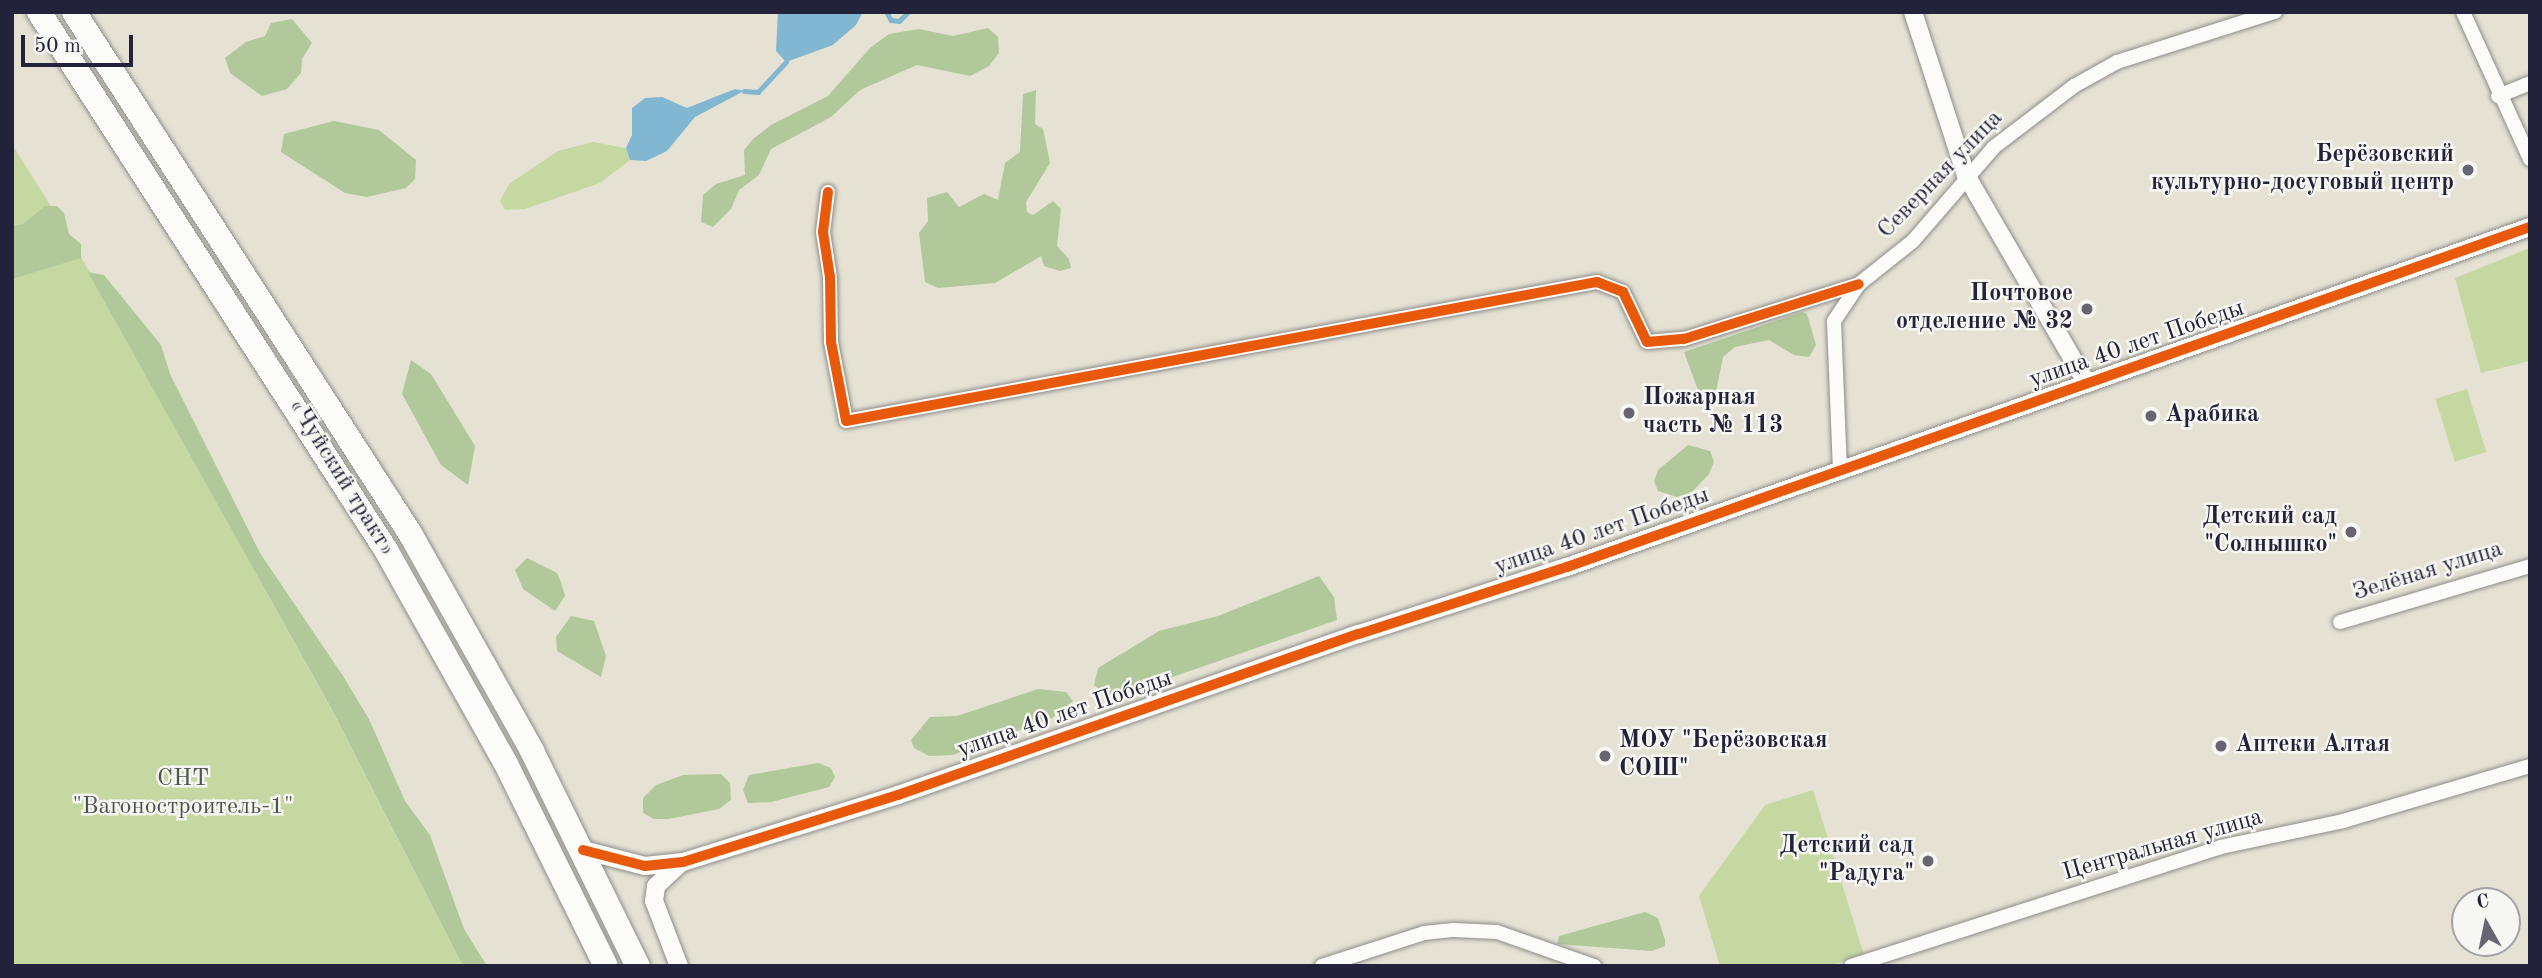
<!DOCTYPE html>
<meta charset="utf-8">
<style>
body{margin:0}
#map{position:relative;width:2542px;height:978px;overflow:hidden;background:#e5e2d4;font-family:"Old Standard TT",serif}
div>[style]{position:absolute}
.green>*{inset:0;background:#c5d8a2;transform-origin:0 0}
.forest>*{inset:0;background:#b1c89a}
.water>*{inset:0;background:#82b7d2}
.stream>*{height:4.5px;margin:-2.25px;padding:0 2.25px;transform-origin:2.25px;border-radius:2.25px;background:#82b7d2}
.roads{filter:drop-shadow(0 0 2px #8e8c89) drop-shadow(0 0 2px #8e8c89)}
.minor>*{height:14px;margin:-7px;padding:0 7px;transform-origin:7px;border-radius:7px;background:#fbfbf9}
.tertiary>*{height:18px;margin:-9px;padding:0 9px;transform-origin:9px;border-radius:9px;background:#fbfbf9}
.trunk>*{height:24px;margin:-12px;padding:0 12px;transform-origin:12px;border-radius:12px;background:#fbfbf9}
.cycleway>*{height:10px;margin:-5px;padding:0 5px;transform-origin:5px;border-radius:5px;background:#e8590c}
.dots>*{width:19px;height:19px;translate:-50% -50%;box-sizing:border-box;border:4px solid #f6f6f2;border-radius:50%}
span{translate:-50% -50%;white-space:nowrap;text-align:center;line-height:1.15;-webkit-text-stroke:5px #f6f6f2;paint-order:stroke}
.poi-label{font-size:24px;color:#22223b;font-weight:700}
.right{translate:-100% -50%;text-align:right}
.left{translate:0 -50%;text-align:left}
.street-label{font-size:24px;color:#22223b}
.park-label{font-size:24px;color:#4b564e}
.frame{position:absolute;inset:0;border:14px solid #22223b;pointer-events:none}
.north{position:absolute;left:2451px;top:887px;width:70px;height:70px;box-sizing:border-box;background:#f6f6f2;border:2px solid #a1a1a9;border-radius:50%;rotate:351deg;font-size:19px;font-weight:700;line-height:28px;text-align:center;color:#22223b}
.north::after{content:'';display:block;margin:auto;width:24px;height:32px;background:#666571;clip-path:polygon(50% 0,100% 100%,50% 72%,0 100%)}
.scale{position:absolute;left:21px;top:35px;width:112px;height:32px;box-sizing:border-box;border:4px solid #22223b;border-top:0;padding-left:9px;font-size:21px;line-height:24px;white-space:nowrap;color:#22223b;-webkit-text-stroke:5px #f6f6f2;paint-order:stroke}
</style>
<div id="map">
<div class="green">
<i style="clip-path:polygon(593px 142px,626px 148px,630px 160px,600px 183px,525px 209px,505px 210px,500px 201px,509px 184px,558px 151px)"></i>
<i style="clip-path:polygon(12px 144px,70px 237px,331px 709px,463px 966px,12px 966px)"></i>
<i style="clip-path:polygon(2530px 248px,2530px 361px,2481px 373px,2455px 278px)"></i>
<i style="left:2467px;top:389px;width:66px;height:33px;rotate:73deg"></i>
<i style="clip-path:polygon(1813px 790px,1864px 955px,1829px 966px,1720px 966px,1699px 896px,1765px 805px)"></i>
</div>
<div class="forest">
<i style="clip-path:polygon(292px 19px,312px 43px,302px 59px,301px 73px,287px 89px,262px 96px,230px 73px,225px 58px,246px 42px,265px 36px,271px 23px)"></i>
<i style="clip-path:polygon(988px 28px,998px 37px,999px 53px,989px 66px,970px 76px,917px 65px,860px 90px,831px 117px,771px 149px,759px 175px,739px 190px,731px 209px,713px 227px,701px 222px,703px 195px,716px 184px,745px 175px,744px 150px,753px 139px,771px 125px,828px 96px,870px 48px,889px 34px,919px 29px,953px 36px)"></i>
<i style="clip-path:polygon(1036px 90px,1035px 124px,1043px 129px,1050px 163px,1026px 202px,1027px 212px,1033px 215px,1053px 201px,1061px 209px,1057px 246px,1069px 259px,1071px 268px,1060px 271px,1044px 266px,1041px 256px,995px 283px,938px 288px,925px 282px,919px 233px,928px 221px,927px 198px,947px 192px,959px 207px,984px 194px,998px 200px,1005px 163px,1020px 152px,1023px 94px)"></i>
<i style="clip-path:polygon(334px 121px,379px 130px,416px 160px,415px 179px,406px 188px,367px 197px,345px 193px,281px 152px,284px 134px)"></i>
<i style="clip-path:polygon(45px 206px,57px 206px,64px 213px,69px 234px,81px 244px,81px 258px,12px 279px,12px 226px,23px 224px)"></i>
<i style="clip-path:polygon(88px 272px,104px 275px,161px 345px,170px 374px,260px 553px,343px 676px,369px 719px,405px 801px,430px 835px,464px 929px,487px 966px,463px 966px,331px 708px)"></i>
<i style="clip-path:polygon(1802px 312px,1807px 314px,1816px 345px,1809px 357px,1794px 355px,1769px 340px,1735px 347px,1723px 357px,1716px 392px,1705px 398px,1698px 390px,1684px 352px)"></i>
<i style="clip-path:polygon(411px 360px,431px 374px,475px 446px,468px 485px,441px 465px,402px 394px)"></i>
<i style="clip-path:polygon(1688px 445px,1710px 451px,1714px 462px,1709px 474px,1690px 494px,1677px 497px,1658px 491px,1654px 481px,1658px 470px)"></i>
<i style="clip-path:polygon(527px 558px,557px 573px,561px 582px,565px 596px,555px 611px,523px 589px,515px 570px)"></i>
<i style="clip-path:polygon(1319px 576px,1334px 597px,1337px 620px,1135px 690px,1106px 695px,1094px 685px,1098px 668px,1159px 631px,1218px 616px)"></i>
<i style="clip-path:polygon(571px 616px,594px 621px,606px 656px,601px 677px,557px 651px,556px 637px)"></i>
<i style="clip-path:polygon(1038px 689px,1066px 692px,1073px 701px,1052px 718px,953px 755px,929px 756px,914px 748px,911px 740px,930px 717px,957px 716px)"></i>
<i style="clip-path:polygon(818px 763px,831px 768px,835px 777px,829px 787px,771px 802px,748px 803px,743px 790px,749px 775px)"></i>
<i style="clip-path:polygon(721px 774px,730px 783px,731px 800px,719px 809px,668px 819px,654px 819px,643px 813px,643px 798px,656px 785px,683px 775px)"></i>
<i style="clip-path:polygon(1645px 912px,1658px 918px,1665px 940px,1665px 946px,1652px 951px,1557px 944px,1559px 936px)"></i>
</div>
<div class="water">
<i style="clip-path:polygon(778px 12px,863px 12px,856px 25px,833px 45px,786px 62px,776px 51px)"></i>
<i style="clip-path:polygon(735px 89px,744px 91px,695px 117px,667px 151px,646px 161px,630px 160px,626px 148px,632px 135px,632px 108px,645px 98px,662px 97px,687px 108px)"></i>
</div>
<div class="stream">
<i style="left:887px;top:12px;width:9px;rotate:63deg"></i>
<i style="left:891px;top:20px;width:8px;rotate:7deg"></i>
<i style="left:899px;top:21px;width:13px;rotate:-45deg"></i>
<i style="left:744px;top:91px;width:14px;rotate:4deg"></i>
<i style="left:758px;top:92px;width:41px;rotate:-47deg"></i>
</div>
<div class="roads">
<div class="minor">
<i style="left:2463px;top:12px;width:162px;rotate:65.5deg"></i>
<i style="left:2498px;top:96px;width:35px;rotate:-22deg"></i>
<i style="left:828px;top:192px;width:40px;rotate:97.1deg"></i>
<i style="left:823px;top:232px;width:46px;rotate:81.2deg"></i>
<i style="left:830px;top:277px;width:65px;rotate:89.1deg"></i>
<i style="left:831px;top:342px;width:80px;rotate:79.2deg"></i>
<i style="left:846px;top:421px;width:764px;rotate:-10.49deg"></i>
<i style="left:1597px;top:282px;width:28px;rotate:21deg"></i>
<i style="left:1623px;top:292px;width:55px;rotate:64.4deg"></i>
<i style="left:1647px;top:342px;width:37px;rotate:-5deg"></i>
<i style="left:1684px;top:339px;width:183px;rotate:-17.4deg"></i>
<i style="left:1840px;top:471px;width:150px;rotate:-92.3deg"></i>
<i style="left:1834px;top:321px;width:45px;rotate:-56deg"></i>
<i style="left:1859px;top:284px;width:69px;rotate:-38.5deg"></i>
<i style="left:1913px;top:241px;width:124px;rotate:-49.2deg"></i>
<i style="left:1994px;top:147px;width:101px;rotate:-37.3deg"></i>
<i style="left:2074px;top:86px;width:49px;rotate:-29.2deg"></i>
<i style="left:2117px;top:62px;width:166px;rotate:-17.6deg"></i>
<i style="left:2340px;top:622px;width:198px;rotate:-16.4deg"></i>
<i style="left:1322px;top:966px;width:107px;rotate:-17.9deg"></i>
<i style="left:1424px;top:933px;width:30px;rotate:-6deg"></i>
<i style="left:1454px;top:930px;width:43px;rotate:2.7deg"></i>
<i style="left:1497px;top:932px;width:103px;rotate:19.3deg"></i>
<i style="left:1851px;top:966px;width:389px;rotate:-17.8deg"></i>
<i style="left:2221px;top:847px;width:125px;rotate:-12deg"></i>
<i style="left:2343px;top:821px;width:195px;rotate:-16.4deg"></i>
</div>
<div class="tertiary">
<i style="left:1913px;top:12px;width:171px;rotate:72deg"></i>
<i style="left:1966px;top:175px;width:241px;rotate:59.9deg"></i>
<i style="left:583px;top:850px;width:64px;rotate:14.5deg"></i>
<i style="left:645px;top:866px;width:38px;rotate:-6deg"></i>
<i style="left:683px;top:862px;width:225px;rotate:-17.3deg"></i>
<i style="left:898px;top:795px;width:488px;rotate:-19.3deg"></i>
<i style="left:1359px;top:634px;width:219px;rotate:-17.9deg"></i>
<i style="left:1567px;top:567px;width:1021px;rotate:-19.45deg"></i>
<i style="left:679px;top:966px;width:70px;rotate:-111deg"></i>
<i style="left:654px;top:901px;width:15px;rotate:-82deg"></i>
<i style="left:656px;top:886px;width:33px;rotate:-43deg"></i>
</div>
<div class="trunk">
<i style="left:39px;top:12px;width:640px;rotate:57.18deg"></i>
<i style="left:386px;top:550px;width:245px;rotate:60.7deg"></i>
<i style="left:506px;top:764px;width:225px;rotate:63.7deg"></i>
<i style="left:74px;top:12px;width:622px;rotate:57.2deg"></i>
<i style="left:411px;top:535px;width:248px;rotate:60.7deg"></i>
<i style="left:532px;top:751px;width:240px;rotate:63.8deg"></i>
</div>
</div>
<div class="cycleway">
<i style="left:828px;top:192px;width:40px;rotate:97.1deg"></i>
<i style="left:823px;top:232px;width:46px;rotate:81.2deg"></i>
<i style="left:830px;top:277px;width:65px;rotate:89.1deg"></i>
<i style="left:831px;top:342px;width:80px;rotate:79.2deg"></i>
<i style="left:846px;top:421px;width:764px;rotate:-10.49deg"></i>
<i style="left:1597px;top:282px;width:28px;rotate:21deg"></i>
<i style="left:1623px;top:292px;width:55px;rotate:64.4deg"></i>
<i style="left:1647px;top:342px;width:37px;rotate:-5deg"></i>
<i style="left:1684px;top:339px;width:183px;rotate:-17.4deg"></i>
<i style="left:583px;top:850px;width:64px;rotate:14.5deg"></i>
<i style="left:645px;top:866px;width:38px;rotate:-6deg"></i>
<i style="left:683px;top:862px;width:225px;rotate:-17.3deg"></i>
<i style="left:898px;top:795px;width:488px;rotate:-19.3deg"></i>
<i style="left:1359px;top:634px;width:219px;rotate:-17.9deg"></i>
<i style="left:1567px;top:567px;width:1021px;rotate:-19.45deg"></i>
</div>
<div class="dots">
<i style="left:2468px;top:170px;background:#666571"></i>
<i style="left:2087px;top:309px;background:#666571"></i>
<i style="left:1629px;top:413px;background:#666571"></i>
<i style="left:2151px;top:416px;background:#666571"></i>
<i style="left:2351px;top:532px;background:#666571"></i>
<i style="left:2221px;top:746px;background:#666571"></i>
<i style="left:1605px;top:756px;background:#666571"></i>
<i style="left:1928px;top:861px;background:#666571"></i>
</div>
<div class="poi-label">
<span class="right" style="left:2454px;top:170px">Берёзовский<br>культурно-досуговый центр</span>
<span class="right" style="left:2073px;top:309px">Почтовое<br>отделение № 32</span>
<span class="left" style="left:1643px;top:413px">Пожарная<br>часть № 113</span>
<span class="left" style="left:2165px;top:416px">Арабика</span>
<span class="right" style="left:2337px;top:532px">Детский сад<br>"Солнышко"</span>
<span class="left" style="left:1619px;top:756px">МОУ "Берёзовская<br>СОШ"</span>
<span class="left" style="left:2235px;top:746px">Аптеки Алтая</span>
<span class="right" style="left:1914px;top:861px">Детский сад<br>"Радуга"</span>
</div>
<div class="street-label">
<span style="left:1941px;top:175px;rotate:-46deg">Северная улица</span>
<span style="left:2137px;top:345px;rotate:-19deg">улица 40 лет Победы</span>
<span style="left:341px;top:478px;rotate:58deg">«Чуйский тракт»</span>
<span style="left:1602px;top:532px;rotate:-19deg">улица 40 лет Победы</span>
<span style="left:2428px;top:572px;rotate:-17deg">Зелёная улица</span>
<span style="left:1065px;top:715px;rotate:-19deg">улица 40 лет Победы</span>
<span style="left:2163px;top:846px;rotate:-16deg">Центральная улица</span>
</div>
<div class="park-label">
<span style="left:183px;top:794px">СНТ<br>"Вагоностроитель-1"</span>
</div>
<div class="frame"></div>
<div class="north">С</div>
<div class="scale">50 m</div>
</div>
